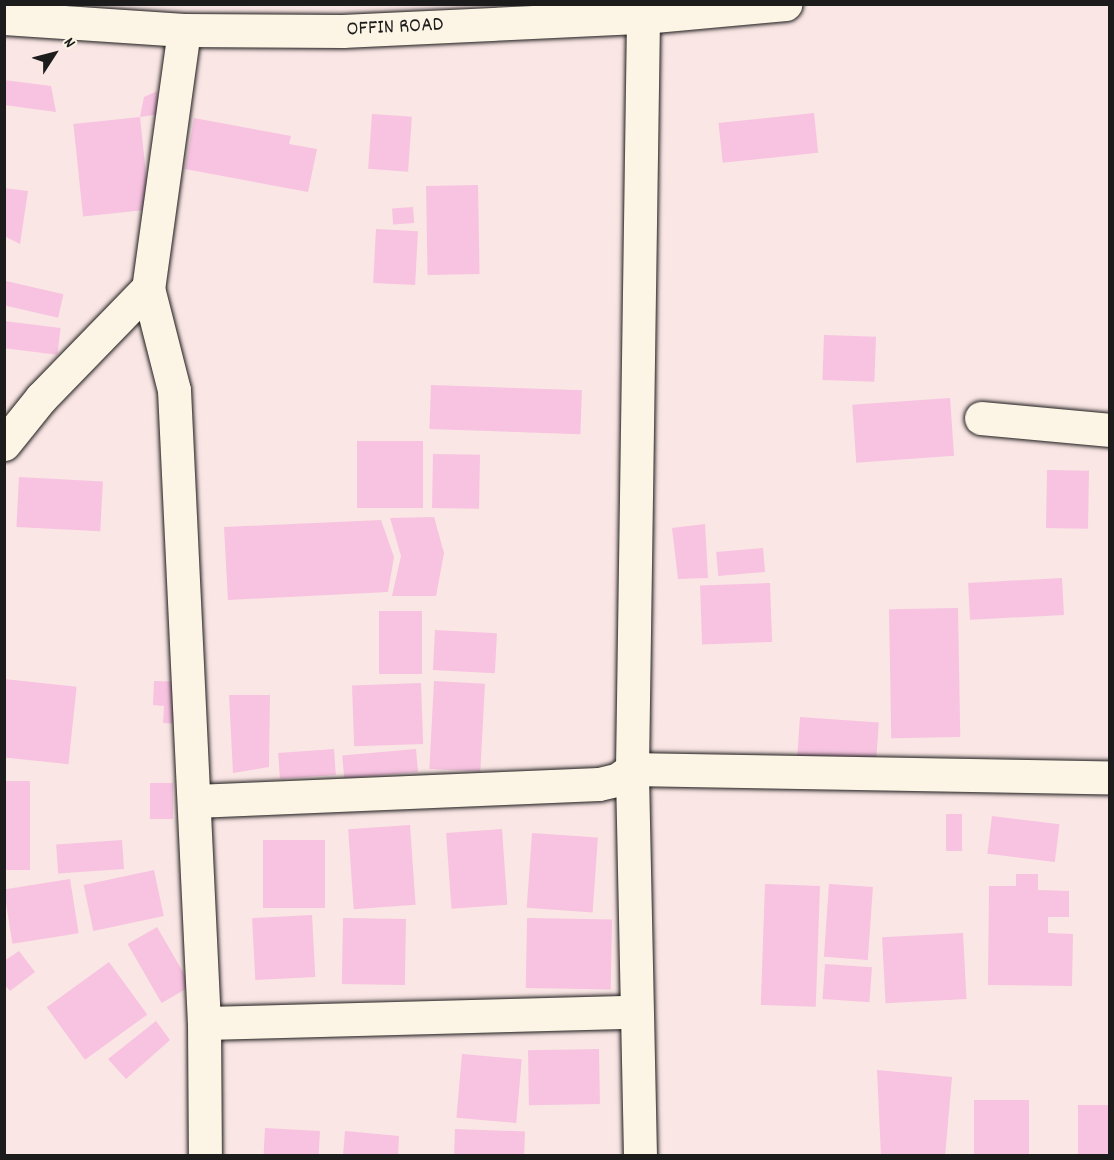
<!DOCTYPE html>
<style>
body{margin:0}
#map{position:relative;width:1114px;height:1160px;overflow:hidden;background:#fae6e4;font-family:Dekko,sans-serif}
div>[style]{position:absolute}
.building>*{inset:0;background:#f7c3e0;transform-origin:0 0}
.roads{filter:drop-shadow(0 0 2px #1c1c1c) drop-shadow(0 0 2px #1c1c1c)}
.minor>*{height:33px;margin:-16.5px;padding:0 16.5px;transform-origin:16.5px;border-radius:16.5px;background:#fcf5e5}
.tertiary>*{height:33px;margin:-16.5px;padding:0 16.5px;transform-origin:16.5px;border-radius:16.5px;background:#fcf5e5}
span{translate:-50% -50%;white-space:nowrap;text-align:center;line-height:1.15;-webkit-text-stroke:6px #fcf5e5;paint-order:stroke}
.street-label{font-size:21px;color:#1c1c1c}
.frame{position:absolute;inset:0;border:6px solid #1c1c1c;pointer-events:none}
.north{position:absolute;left:24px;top:24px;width:60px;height:60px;-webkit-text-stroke:4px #fcf5e5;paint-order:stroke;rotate:54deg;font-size:16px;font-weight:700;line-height:24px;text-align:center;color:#1c1c1c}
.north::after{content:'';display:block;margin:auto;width:21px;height:27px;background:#1c1c1c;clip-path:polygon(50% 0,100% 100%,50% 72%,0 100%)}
</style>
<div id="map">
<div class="building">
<i style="clip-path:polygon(4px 80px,51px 86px,56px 112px,4px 105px)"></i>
<i style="clip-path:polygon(157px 91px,160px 114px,140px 117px,144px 97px)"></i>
<i style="left:814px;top:113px;width:40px;height:96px;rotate:84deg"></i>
<i style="left:372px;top:114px;width:40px;height:55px;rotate:4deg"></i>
<i style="left:140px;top:117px;width:93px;height:67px;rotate:84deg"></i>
<i style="clip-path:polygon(194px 118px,291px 136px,289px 144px,317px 149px,308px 192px,185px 169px)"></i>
<i style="left:478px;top:185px;width:89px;height:52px;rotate:89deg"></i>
<i style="clip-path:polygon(4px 188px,28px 191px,20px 244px,4px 236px)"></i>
<i style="left:413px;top:207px;width:16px;height:21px;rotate:86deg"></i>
<i style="left:376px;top:229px;width:42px;height:54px;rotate:3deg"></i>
<i style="left:6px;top:281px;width:59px;height:24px;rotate:13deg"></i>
<i style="left:4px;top:321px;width:57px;height:27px;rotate:7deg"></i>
<i style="left:824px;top:335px;width:52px;height:45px;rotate:2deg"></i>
<i style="left:431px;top:385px;width:151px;height:44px;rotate:2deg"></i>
<i style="left:950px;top:398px;width:58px;height:98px;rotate:86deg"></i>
<i style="left:357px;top:441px;width:66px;height:67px"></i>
<i style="left:433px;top:454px;width:47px;height:54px;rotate:1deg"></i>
<i style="left:1047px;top:470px;width:42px;height:58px;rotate:1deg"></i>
<i style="left:19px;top:477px;width:84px;height:50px;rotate:3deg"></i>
<i style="clip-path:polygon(434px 517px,444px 553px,436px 596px,392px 596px,401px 556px,390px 518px)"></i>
<i style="clip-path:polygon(381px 520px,394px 557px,388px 592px,228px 600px,224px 527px)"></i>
<i style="clip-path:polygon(705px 524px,708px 578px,678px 579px,672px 528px)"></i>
<i style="left:763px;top:548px;width:24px;height:47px;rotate:85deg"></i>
<i style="left:1062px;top:578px;width:37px;height:94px;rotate:87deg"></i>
<i style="left:770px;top:583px;width:59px;height:70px;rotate:88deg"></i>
<i style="left:958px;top:608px;width:129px;height:69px;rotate:89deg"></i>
<i style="left:379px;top:611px;width:43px;height:63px"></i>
<i style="left:435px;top:630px;width:62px;height:40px;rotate:3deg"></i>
<i style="left:4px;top:679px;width:73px;height:78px;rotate:6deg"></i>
<i style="clip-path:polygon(154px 681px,185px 682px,184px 724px,163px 723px,164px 706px,153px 705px)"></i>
<i style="left:434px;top:681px;width:51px;height:88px;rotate:3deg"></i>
<i style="left:421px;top:683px;width:61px;height:69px;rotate:88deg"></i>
<i style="clip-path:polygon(229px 695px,270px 695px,269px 767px,233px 773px)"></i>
<i style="left:800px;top:717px;width:79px;height:40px;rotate:4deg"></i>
<i style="left:334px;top:749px;width:26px;height:56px;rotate:86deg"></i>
<i style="left:416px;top:749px;width:23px;height:74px;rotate:85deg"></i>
<i style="left:4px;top:781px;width:26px;height:89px"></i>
<i style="left:150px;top:783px;width:23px;height:36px"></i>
<i style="left:946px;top:814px;width:16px;height:37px"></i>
<i style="left:992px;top:816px;width:68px;height:38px;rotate:7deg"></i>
<i style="left:410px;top:825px;width:80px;height:62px;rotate:86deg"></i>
<i style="left:502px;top:829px;width:76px;height:56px;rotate:86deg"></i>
<i style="left:532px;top:833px;width:66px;height:75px;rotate:4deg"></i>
<i style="left:122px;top:840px;width:29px;height:66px;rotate:86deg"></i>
<i style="left:325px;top:840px;width:68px;height:62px;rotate:90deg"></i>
<i style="left:154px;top:870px;width:47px;height:72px;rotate:78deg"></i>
<i style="clip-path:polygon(1016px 874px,1038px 874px,1038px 890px,1069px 891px,1069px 917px,1048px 917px,1048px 933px,1073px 934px,1072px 986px,988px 985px,989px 886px,1016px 886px)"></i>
<i style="left:70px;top:879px;width:55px;height:67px;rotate:81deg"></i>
<i style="left:765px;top:884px;width:55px;height:121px;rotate:2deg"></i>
<i style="left:829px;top:884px;width:44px;height:73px;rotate:4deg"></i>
<i style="left:312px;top:915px;width:62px;height:60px;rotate:87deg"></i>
<i style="left:343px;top:918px;width:63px;height:66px;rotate:1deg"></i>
<i style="left:527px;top:918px;width:85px;height:70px;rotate:1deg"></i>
<i style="left:157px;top:927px;width:68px;height:34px;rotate:60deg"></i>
<i style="left:963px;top:933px;width:66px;height:81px;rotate:87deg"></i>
<i style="clip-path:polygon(19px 951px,35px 972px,10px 991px,4px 984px,4px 961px)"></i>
<i style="left:109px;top:962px;width:65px;height:77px;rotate:54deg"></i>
<i style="left:825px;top:964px;width:47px;height:35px;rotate:4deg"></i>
<i style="clip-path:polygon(156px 1021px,170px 1040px,126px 1079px,108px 1059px)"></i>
<i style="left:599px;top:1049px;width:55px;height:71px;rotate:89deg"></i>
<i style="left:462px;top:1054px;width:60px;height:64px;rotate:5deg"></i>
<i style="clip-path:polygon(877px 1070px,952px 1077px,945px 1156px,881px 1156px)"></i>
<i style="left:974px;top:1100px;width:55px;height:56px"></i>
<i style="left:1078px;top:1105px;width:32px;height:51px"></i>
<i style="left:265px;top:1128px;width:55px;height:28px;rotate:3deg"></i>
<i style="left:455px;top:1129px;width:70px;height:27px;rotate:2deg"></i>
<i style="clip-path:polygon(345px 1131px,399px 1136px,398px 1156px,343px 1156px)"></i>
</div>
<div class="roads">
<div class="minor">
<i style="left:184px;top:30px;width:260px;rotate:97.9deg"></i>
<i style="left:148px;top:288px;width:105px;rotate:75.7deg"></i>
<i style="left:174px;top:390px;width:634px;rotate:87.29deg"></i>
<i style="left:204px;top:1023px;width:133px;rotate:89.6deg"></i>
<i style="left:981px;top:418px;width:130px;rotate:5.3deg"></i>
<i style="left:4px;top:444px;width:59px;rotate:-51.2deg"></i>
<i style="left:41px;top:398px;width:153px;rotate:-45.8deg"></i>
<i style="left:195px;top:801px;width:404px;rotate:-2.4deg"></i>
<i style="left:599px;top:784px;width:18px;rotate:-13deg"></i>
<i style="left:617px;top:780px;width:19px;rotate:-36deg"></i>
<i style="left:632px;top:769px;width:478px;rotate:1deg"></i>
<i style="left:204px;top:1023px;width:431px;rotate:-1.5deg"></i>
<i style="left:640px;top:1156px;width:387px;rotate:-91.2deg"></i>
<i style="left:632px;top:769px;width:752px;rotate:-89.16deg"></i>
</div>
<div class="tertiary">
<i style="left:4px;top:18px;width:180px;rotate:3.8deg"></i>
<i style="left:184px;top:30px;width:158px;rotate:0.4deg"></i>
<i style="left:342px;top:31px;width:301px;rotate:-2.7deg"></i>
<i style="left:643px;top:17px;width:143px;rotate:-5.2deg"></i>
</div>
</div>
<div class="street-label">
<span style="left:395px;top:28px;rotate:-3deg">OFFIN ROAD</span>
</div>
<div class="frame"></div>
<div class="north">N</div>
</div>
